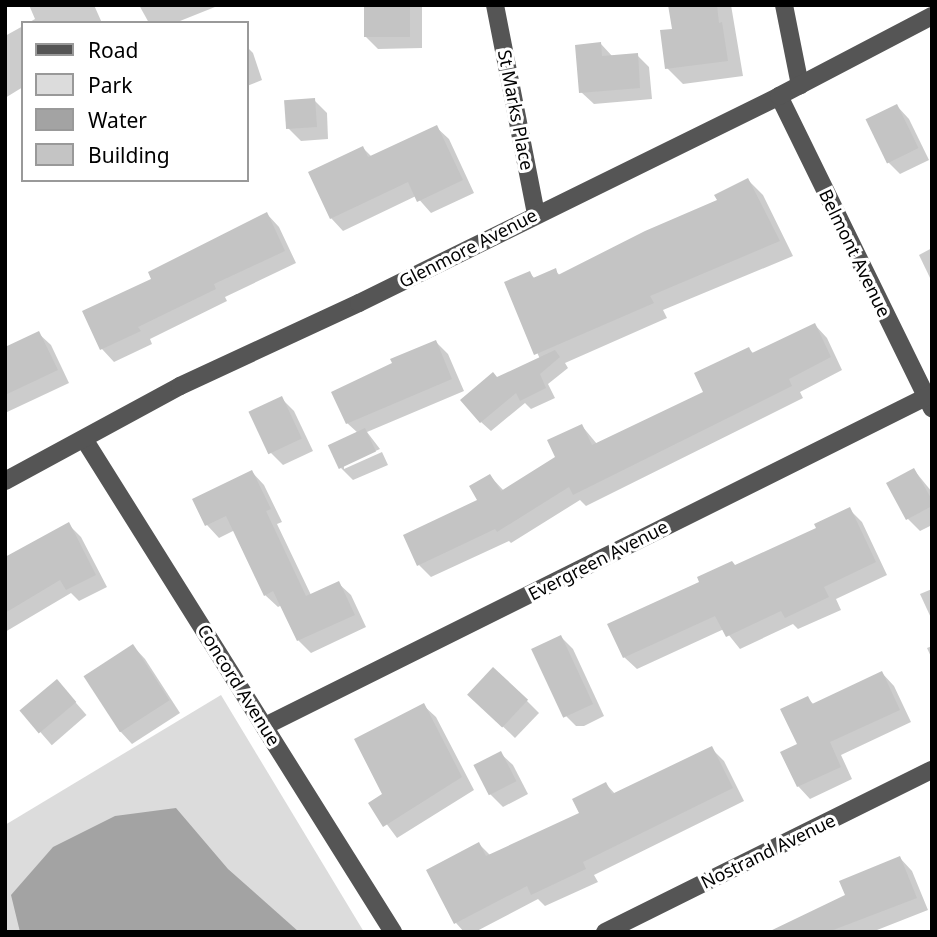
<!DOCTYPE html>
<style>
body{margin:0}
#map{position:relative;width:937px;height:937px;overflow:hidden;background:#fff;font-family:"Noto Sans",sans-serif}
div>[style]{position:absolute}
.green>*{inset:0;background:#dcdcdc}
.water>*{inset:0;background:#a3a3a3}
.shadow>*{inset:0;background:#0003;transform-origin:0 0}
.building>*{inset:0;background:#c4c4c4;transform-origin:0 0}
.minor>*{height:18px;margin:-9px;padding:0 9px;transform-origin:9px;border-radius:9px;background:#555}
span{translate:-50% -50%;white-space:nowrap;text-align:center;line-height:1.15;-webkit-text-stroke:6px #fff;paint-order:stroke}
.street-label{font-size:18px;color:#000}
.frame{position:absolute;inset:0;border:7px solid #000;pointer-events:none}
.legend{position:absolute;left:21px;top:21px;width:228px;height:161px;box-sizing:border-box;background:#fff;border:2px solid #999;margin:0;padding:9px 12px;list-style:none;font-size:21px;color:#000}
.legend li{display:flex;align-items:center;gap:14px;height:35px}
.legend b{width:35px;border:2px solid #999}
</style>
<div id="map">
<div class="green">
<i style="clip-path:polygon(221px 695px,364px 932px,5px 932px,5px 825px)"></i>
</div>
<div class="water">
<i style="clip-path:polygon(176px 808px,228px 869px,299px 932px,20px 932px,11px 895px,53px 847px,115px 816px)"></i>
</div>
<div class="shadow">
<i style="clip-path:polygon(29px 5px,94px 5px,102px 23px,28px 23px,35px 19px)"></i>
<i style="clip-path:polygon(139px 5px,220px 5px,175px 23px,149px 23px)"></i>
<i style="clip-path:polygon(366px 5px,422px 5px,422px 48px,378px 49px,366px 37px)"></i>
<i style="clip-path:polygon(670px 5px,731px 5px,743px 76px,683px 84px,667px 68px,674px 30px)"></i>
<i style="clip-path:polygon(23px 26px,23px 87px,5px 98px,5px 36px)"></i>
<i style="clip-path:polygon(601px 44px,613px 57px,637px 55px,649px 67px,652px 99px,594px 104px,581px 92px)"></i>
<i style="clip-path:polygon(247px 47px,253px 53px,262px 80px,247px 86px)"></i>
<i style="clip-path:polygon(314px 100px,327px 113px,328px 139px,301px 141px,288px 128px)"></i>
<i style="clip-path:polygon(897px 106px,909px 119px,929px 160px,900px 174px,888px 162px)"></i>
<i style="clip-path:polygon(436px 127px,449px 139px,474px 193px,431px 213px,416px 196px,343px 231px,331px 218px,363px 148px,372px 157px)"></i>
<i style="clip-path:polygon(748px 180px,763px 195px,793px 256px,663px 310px,667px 318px,565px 363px,568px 368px,548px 384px,555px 398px,531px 409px,525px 403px,491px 431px,481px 422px,498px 379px,540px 359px,506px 283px,530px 273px,535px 279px,555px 271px,561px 276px,719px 201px)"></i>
<i style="clip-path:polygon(267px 214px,279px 227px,296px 263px,225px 297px,227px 301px,150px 339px,152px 344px,114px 362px,102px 349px,84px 312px,153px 280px)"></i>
<i style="clip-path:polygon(932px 248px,932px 282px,919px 255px)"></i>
<i style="clip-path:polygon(815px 325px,827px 338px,842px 370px,800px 392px,803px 398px,586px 506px,580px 500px,511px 543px,509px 541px,431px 577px,419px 565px,480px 501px,490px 476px,504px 491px,557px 458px,582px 426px,597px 444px,705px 393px,749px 349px,754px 354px)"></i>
<i style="clip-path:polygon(38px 333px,51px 345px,69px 383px,5px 413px,5px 349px)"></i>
<i style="clip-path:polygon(436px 342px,448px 354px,464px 391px,367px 432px,380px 449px,344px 465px,344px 469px,382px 452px,388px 465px,353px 480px,341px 468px,358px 433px,347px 423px)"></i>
<i style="clip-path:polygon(282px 399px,294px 411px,313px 451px,283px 465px,271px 453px)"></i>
<i style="clip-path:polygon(914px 470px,932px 492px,932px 525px,920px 531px,908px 519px)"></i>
<i style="clip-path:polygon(252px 472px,264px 485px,282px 522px,277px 524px,311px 595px,338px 583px,351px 595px,366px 627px,311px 653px,298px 640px,282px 605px,278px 607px,265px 595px,235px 530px,219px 538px,207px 525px,195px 500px)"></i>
<i style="clip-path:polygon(849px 509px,862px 522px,887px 575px,836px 599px,841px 610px,798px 629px,793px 624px,740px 649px,724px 629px,637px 669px,624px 657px,702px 582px,818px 529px)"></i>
<i style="clip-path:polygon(69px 525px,81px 537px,107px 587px,79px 601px,71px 593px,5px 632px,5px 560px)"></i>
<i style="clip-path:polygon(932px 589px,932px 620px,920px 594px)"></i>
<i style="clip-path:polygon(561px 637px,573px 649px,604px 716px,584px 726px,576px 726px,563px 713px)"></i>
<i style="clip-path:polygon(133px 646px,145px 659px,180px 713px,132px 744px,120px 731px,85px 676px)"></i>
<i style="clip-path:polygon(932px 646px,932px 659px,927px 648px)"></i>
<i style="clip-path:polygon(882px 673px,894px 686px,911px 722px,841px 755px,852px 779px,810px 799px,798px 786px,800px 745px,808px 698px,814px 705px)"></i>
<i style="left:57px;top:681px;width:45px;height:46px;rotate:49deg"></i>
<i style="clip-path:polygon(470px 695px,527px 701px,539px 713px,515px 738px)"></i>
<i style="clip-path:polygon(423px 705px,436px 717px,474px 790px,397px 838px,371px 803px,385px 795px)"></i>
<i style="clip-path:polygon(711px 748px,724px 761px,744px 801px,594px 875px,598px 882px,545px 906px,538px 899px,475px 932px,464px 932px,456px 923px,479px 844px,491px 856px,582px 814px,606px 784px,616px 795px)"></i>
<i style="clip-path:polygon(500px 753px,513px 765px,528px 794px,503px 807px,490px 794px)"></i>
<i style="clip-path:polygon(900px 858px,912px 871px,928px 910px,872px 932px,773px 932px,847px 896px)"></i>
</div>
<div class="building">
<i style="left:364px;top:5px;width:46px;height:32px"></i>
<i style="clip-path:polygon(668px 5px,717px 5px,719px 23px,722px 22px,728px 61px,665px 69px,660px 30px,672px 29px)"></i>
<i style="clip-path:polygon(601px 42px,602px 56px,638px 53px,640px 88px,579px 93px,575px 45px)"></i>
<i style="left:315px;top:98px;width:29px;height:31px;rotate:86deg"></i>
<i style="left:897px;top:104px;width:49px;height:35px;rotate:64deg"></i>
<i style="clip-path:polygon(437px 125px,463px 180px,417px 202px,408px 182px,330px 219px,308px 172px,363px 146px,368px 157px)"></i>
<i style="clip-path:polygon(748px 178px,780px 241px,650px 296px,654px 303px,534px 355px,504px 282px,530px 271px,533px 278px,556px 268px,558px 275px,645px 231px,717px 200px,714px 195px)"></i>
<i style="clip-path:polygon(267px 212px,285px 251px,214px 284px,216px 289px,138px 327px,141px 331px,100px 350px,82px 311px,151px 279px,148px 272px)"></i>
<i style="clip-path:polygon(815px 323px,831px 357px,789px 379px,792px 386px,573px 495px,569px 487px,497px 532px,495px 529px,417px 566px,403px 535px,477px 500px,469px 486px,490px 474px,501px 491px,555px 457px,547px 440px,582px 424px,592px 445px,703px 392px,694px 373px,749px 347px,752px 353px)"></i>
<i style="clip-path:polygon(39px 331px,58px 370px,5px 395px,5px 347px)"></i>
<i style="clip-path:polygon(436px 340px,452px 379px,346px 424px,331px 392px,392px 363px,390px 359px)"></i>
<i style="clip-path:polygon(555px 350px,560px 357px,540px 374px,546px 388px,520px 401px,516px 393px,480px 423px,460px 400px,493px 372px,497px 377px)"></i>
<i style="left:282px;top:396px;width:47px;height:37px;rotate:65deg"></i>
<i style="left:365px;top:428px;width:26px;height:41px;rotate:65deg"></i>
<i style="clip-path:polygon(914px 468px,932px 500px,932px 506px,906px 520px,886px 483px)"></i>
<i style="clip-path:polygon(252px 470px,271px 509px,266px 511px,306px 596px,339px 581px,355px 615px,297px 641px,273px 591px,264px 596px,226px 516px,205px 526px,192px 499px)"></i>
<i style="clip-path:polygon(850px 507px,876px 562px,824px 587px,829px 597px,785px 618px,781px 611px,726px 637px,715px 616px,623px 658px,607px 624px,699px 582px,697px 577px,732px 561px,735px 565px,816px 528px,814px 524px)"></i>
<i style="clip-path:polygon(69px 522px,96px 575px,66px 590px,60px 580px,5px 613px,5px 557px)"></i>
<i style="left:561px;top:635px;width:76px;height:33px;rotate:65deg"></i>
<i style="left:133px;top:644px;width:67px;height:59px;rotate:57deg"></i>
<i style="left:493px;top:667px;width:48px;height:38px;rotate:43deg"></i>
<i style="clip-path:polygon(882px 671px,900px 710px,830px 742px,841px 767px,797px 787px,780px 752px,797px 744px,780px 709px,808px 696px,812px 704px)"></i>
<i style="left:57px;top:679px;width:30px;height:49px;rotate:50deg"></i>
<i style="clip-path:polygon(424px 703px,462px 777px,383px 827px,368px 803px,382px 794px,354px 739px)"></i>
<i style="clip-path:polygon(712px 746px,733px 788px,583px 862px,586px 869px,531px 895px,527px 886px,454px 924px,426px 870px,479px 842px,486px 856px,579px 813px,572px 799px,606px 782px,612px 794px)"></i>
<i style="left:501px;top:751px;width:34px;height:31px;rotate:63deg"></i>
<i style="clip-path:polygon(900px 856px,917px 898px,828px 932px,768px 932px,845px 895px,839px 881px)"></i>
</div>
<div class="minor">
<i style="left:495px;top:5px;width:213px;rotate:78.9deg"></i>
<i style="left:784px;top:5px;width:82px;rotate:78.7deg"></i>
<i style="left:779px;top:96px;width:348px;rotate:63.9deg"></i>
<i style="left:84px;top:439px;width:582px;rotate:57.92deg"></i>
<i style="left:5px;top:481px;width:199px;rotate:-28.5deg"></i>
<i style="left:180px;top:386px;width:197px;rotate:-24.9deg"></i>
<i style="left:359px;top:303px;width:468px;rotate:-26.2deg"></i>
<i style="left:779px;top:96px;width:173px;rotate:-27.6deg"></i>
<i style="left:265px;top:726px;width:745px;rotate:-26.46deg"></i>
<i style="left:605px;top:932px;width:365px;rotate:-26.4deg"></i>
</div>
<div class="street-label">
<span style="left:516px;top:110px;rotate:79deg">St Marks Place</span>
<span style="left:468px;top:248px;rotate:-27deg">Glenmore Avenue</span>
<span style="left:855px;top:253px;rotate:64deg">Belmont Avenue</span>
<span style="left:598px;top:560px;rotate:-27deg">Evergreen Avenue</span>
<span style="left:239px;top:685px;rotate:58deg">Concord Avenue</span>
<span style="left:768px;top:851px;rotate:-26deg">Nostrand Avenue</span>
</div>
<div class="frame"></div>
<ul class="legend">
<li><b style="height:9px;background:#555"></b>Road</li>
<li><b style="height:19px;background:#dcdcdc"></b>Park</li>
<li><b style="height:19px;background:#a3a3a3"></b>Water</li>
<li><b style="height:19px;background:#c4c4c4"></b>Building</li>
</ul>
</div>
